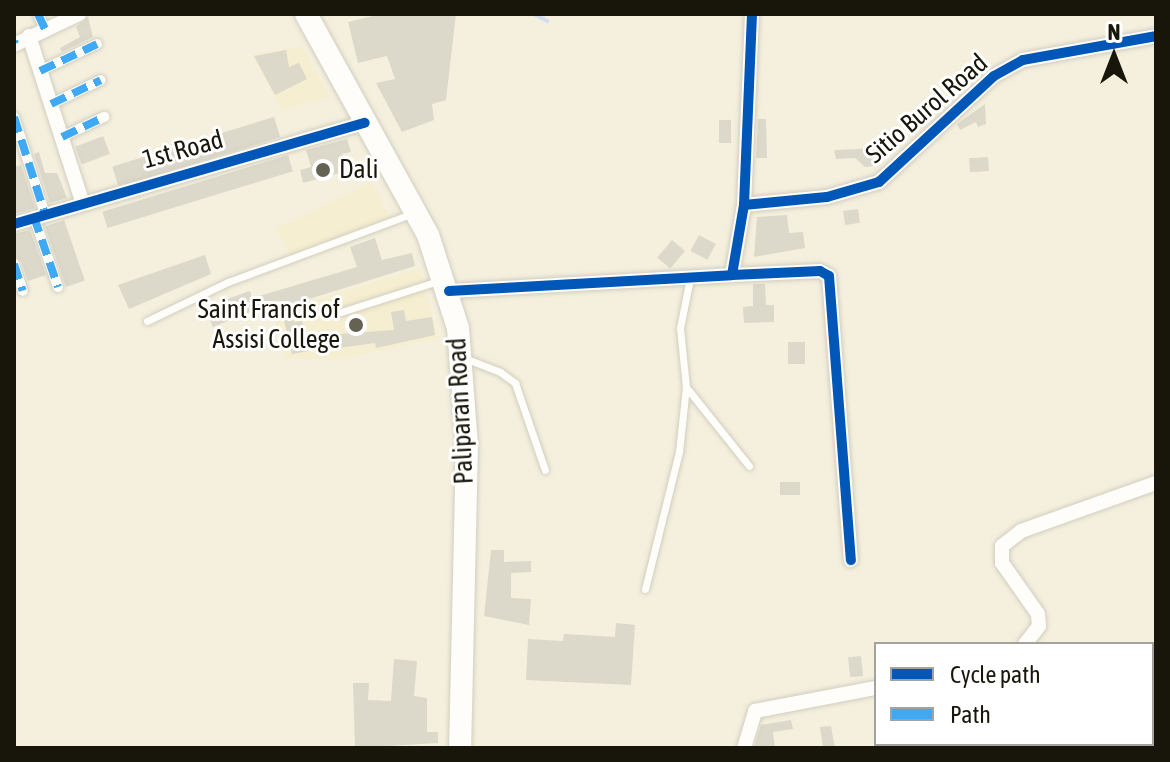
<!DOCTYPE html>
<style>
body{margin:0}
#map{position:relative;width:1170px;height:762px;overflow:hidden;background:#f5f0de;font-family:"Asap Condensed",sans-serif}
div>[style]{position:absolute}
.built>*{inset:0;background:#f6eed0;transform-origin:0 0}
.stream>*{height:4px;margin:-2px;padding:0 2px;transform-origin:2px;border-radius:2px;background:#d2dded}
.building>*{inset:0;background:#dcd8ca;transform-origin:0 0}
.roads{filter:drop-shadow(0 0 2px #d2cec0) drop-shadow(0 0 2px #d2cec0)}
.service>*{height:7px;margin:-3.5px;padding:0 3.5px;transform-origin:3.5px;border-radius:3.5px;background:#fefdfa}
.pedestrian>*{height:10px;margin:-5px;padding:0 5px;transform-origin:5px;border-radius:5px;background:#fefdfa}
.minor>*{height:14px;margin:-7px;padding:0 7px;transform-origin:7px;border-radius:7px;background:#fefdfa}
.primary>*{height:22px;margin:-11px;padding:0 11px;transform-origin:11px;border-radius:11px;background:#fefdfa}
.quiet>*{height:8px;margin-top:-4px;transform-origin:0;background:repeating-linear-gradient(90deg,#3fa9f5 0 16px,transparent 0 24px)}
.cycleway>*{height:10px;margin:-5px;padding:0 5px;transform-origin:5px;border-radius:5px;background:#0057b8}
.dots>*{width:22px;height:22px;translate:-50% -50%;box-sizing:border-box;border:4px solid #fff;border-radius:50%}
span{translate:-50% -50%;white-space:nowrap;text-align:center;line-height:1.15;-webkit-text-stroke:6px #fff;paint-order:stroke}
.street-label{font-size:26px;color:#18160a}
.poi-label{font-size:26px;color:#18160a}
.left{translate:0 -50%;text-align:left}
.right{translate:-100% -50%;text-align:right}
.frame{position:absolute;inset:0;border:16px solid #18160a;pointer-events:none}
.legend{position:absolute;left:874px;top:642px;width:280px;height:104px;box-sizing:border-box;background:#fff;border:2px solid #a3a29d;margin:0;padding:10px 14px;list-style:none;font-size:24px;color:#18160a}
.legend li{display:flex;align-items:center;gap:16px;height:40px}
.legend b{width:40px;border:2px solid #a3a29d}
.north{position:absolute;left:1074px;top:16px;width:80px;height:80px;-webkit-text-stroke:6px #fff;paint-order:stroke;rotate:0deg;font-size:22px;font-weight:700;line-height:32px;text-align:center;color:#18160a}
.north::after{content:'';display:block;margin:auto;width:28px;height:36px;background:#18160a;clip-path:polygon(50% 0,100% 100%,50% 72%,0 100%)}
</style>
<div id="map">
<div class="built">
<i style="clip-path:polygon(302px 46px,330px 97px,282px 110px,252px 55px)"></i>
<i style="left:372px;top:182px;width:39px;height:106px;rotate:64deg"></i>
<i style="clip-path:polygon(420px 268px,438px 338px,334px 360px,285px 358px,273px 312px)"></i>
</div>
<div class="stream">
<i style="left:534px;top:14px;width:15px;rotate:28deg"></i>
</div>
<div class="building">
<i style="clip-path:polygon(381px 14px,456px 14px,446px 100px,432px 104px,434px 120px,402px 132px,376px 83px,395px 79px,387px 56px,358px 63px,348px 22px)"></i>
<i style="clip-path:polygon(88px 17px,93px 37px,62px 52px,60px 48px,80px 37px,76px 27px)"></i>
<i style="clip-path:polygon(286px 50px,289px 67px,299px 63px,307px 79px,275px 95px,254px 56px)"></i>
<i style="clip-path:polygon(985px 104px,986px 124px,978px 127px,976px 122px,960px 130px,957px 124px)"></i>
<i style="left:274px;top:117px;width:21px;height:169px;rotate:73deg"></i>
<i style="clip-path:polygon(758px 119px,766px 119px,767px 158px,756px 158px)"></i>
<i style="left:719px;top:120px;width:12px;height:23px"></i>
<i style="left:103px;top:136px;width:19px;height:30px;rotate:69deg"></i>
<i style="clip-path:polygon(347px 139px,351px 152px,342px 154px,347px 171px,303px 183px,300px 170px,311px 167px,306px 150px)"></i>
<i style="clip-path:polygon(878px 148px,875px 166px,865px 167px,855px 158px,836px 159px,834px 150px)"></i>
<i style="clip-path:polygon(39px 152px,45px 173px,57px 173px,67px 198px,50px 203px,34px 154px)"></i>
<i style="left:288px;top:155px;width:17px;height:194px;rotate:73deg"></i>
<i style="left:988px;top:157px;width:14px;height:19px;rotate:86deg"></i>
<i style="clip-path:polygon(21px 165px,35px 208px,14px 214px,14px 167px)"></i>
<i style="left:858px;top:209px;width:14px;height:15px;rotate:82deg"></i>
<i style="clip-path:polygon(787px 215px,789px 233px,803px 232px,805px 248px,754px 257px,757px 217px)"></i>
<i style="left:64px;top:220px;width:64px;height:20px;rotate:71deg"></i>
<i style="clip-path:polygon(30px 230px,46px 275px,28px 281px,21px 261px,14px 256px,14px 234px)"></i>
<i style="left:699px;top:235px;width:19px;height:18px;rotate:28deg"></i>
<i style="clip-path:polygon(375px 238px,382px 260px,412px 253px,415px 266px,290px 305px,294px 322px,302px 321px,309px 351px,292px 354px,279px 300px,213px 327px,208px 316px,230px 307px,227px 299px,250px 291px,252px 298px,357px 267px,350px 247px)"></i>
<i style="left:672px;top:240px;width:17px;height:23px;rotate:40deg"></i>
<i style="clip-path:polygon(205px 255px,211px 274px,129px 309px,118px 285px)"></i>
<i style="clip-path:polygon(753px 284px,765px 284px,766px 305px,774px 305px,774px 322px,744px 323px,743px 307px,753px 306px)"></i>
<i style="clip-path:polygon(404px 310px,406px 321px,432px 317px,435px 335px,376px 348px,375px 343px,339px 348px,337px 334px,394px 330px,391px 312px)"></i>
<i style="left:788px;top:342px;width:17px;height:22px"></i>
<i style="left:800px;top:482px;width:13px;height:20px;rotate:90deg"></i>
<i style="clip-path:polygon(491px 550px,504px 550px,504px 562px,531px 561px,531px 572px,511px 573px,511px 598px,531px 599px,529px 625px,484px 616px)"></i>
<i style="clip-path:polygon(616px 623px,635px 625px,631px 685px,526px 680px,528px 639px,563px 641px,564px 634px,615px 637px)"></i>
<i style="left:861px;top:656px;width:20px;height:13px;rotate:84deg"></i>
<i style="clip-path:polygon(394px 659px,417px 661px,414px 696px,427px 698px,427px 732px,438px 732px,438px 743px,355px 748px,353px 683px,369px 683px,368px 700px,391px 701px)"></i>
<i style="clip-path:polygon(791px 720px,793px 729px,773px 732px,775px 748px,754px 748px,761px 725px)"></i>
<i style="clip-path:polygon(831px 726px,835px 748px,823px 748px,820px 727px)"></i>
</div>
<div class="roads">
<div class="service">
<i style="left:690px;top:278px;width:51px;rotate:101.3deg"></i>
<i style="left:680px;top:328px;width:59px;rotate:84.2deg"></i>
<i style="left:686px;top:387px;width:101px;rotate:51.4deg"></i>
<i style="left:341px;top:312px;width:102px;rotate:-17.7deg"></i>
<i style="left:147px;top:321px;width:90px;rotate:-25.7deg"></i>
<i style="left:228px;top:282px;width:195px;rotate:-20.4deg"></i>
<i style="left:464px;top:358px;width:39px;rotate:21deg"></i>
<i style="left:500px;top:372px;width:19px;rotate:36deg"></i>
<i style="left:515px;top:383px;width:92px;rotate:71deg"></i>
<i style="left:645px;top:589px;width:141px;rotate:-76.1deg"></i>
<i style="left:679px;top:452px;width:65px;rotate:-83.9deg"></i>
</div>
<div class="pedestrian">
<i style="left:38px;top:14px;width:17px;rotate:65deg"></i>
<i style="left:40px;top:71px;width:63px;rotate:-25.3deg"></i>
<i style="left:51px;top:104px;width:55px;rotate:-25.6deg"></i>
<i style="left:14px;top:117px;width:102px;rotate:72.3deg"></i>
<i style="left:62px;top:137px;width:47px;rotate:-25.5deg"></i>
<i style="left:34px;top:217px;width:74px;rotate:71.1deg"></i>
<i style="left:14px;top:264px;width:28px;rotate:72deg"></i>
</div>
<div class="minor">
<i style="left:29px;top:36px;width:173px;rotate:72.2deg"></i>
<i style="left:14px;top:45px;width:72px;rotate:-25.5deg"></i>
<i style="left:744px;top:205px;width:83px;rotate:-5.5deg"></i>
<i style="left:827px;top:197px;width:54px;rotate:-16.1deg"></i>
<i style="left:879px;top:182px;width:156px;rotate:-42.7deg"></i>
<i style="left:994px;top:76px;width:33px;rotate:-29deg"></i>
<i style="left:1023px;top:60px;width:135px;rotate:-10.2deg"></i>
<i style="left:14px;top:224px;width:365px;rotate:-16.1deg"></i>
<i style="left:732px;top:275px;width:88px;rotate:-2.6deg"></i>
<i style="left:820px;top:271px;width:10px;rotate:29deg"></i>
<i style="left:829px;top:276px;width:285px;rotate:85.6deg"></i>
<i style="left:449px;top:291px;width:283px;rotate:-3.2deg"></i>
<i style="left:732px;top:275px;width:71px;rotate:-80.3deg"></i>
<i style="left:744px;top:205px;width:191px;rotate:-87.6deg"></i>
<i style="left:1025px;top:644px;width:23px;rotate:-52deg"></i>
<i style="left:1039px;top:626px;width:12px;rotate:-95deg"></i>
<i style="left:1038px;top:614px;width:62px;rotate:-125.2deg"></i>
<i style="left:1002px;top:563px;width:17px;rotate:-90deg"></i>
<i style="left:1002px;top:546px;width:24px;rotate:-38deg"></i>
<i style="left:1021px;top:531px;width:143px;rotate:-19.6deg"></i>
<i style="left:928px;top:744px;width:4px;rotate:76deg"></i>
<i style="left:744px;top:748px;width:39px;rotate:-73deg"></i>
<i style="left:755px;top:711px;width:123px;rotate:-10.8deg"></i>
</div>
<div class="primary">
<i style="left:306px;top:14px;width:252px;rotate:61.1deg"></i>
<i style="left:428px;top:235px;width:98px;rotate:72.1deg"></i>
<i style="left:458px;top:328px;width:116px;rotate:85.6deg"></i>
<i style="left:467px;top:444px;width:304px;rotate:91.3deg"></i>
</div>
</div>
<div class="quiet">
<i style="left:38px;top:14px;width:17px;rotate:65deg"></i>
<i style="left:14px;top:41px;width:3px;rotate:72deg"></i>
<i style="left:40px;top:71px;width:63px;rotate:-25.3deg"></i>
<i style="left:51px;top:104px;width:55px;rotate:-25.6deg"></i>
<i style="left:14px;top:117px;width:102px;rotate:72.3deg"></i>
<i style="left:62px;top:137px;width:47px;rotate:-25.5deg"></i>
<i style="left:34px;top:217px;width:74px;rotate:71.1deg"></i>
<i style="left:14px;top:264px;width:28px;rotate:72deg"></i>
</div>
<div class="cycleway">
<i style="left:744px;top:205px;width:83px;rotate:-5.5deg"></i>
<i style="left:827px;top:197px;width:54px;rotate:-16.1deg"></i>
<i style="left:879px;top:182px;width:156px;rotate:-42.7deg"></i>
<i style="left:994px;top:76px;width:33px;rotate:-29deg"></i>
<i style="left:1023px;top:60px;width:135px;rotate:-10.2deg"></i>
<i style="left:14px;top:224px;width:365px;rotate:-16.1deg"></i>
<i style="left:732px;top:275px;width:88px;rotate:-2.6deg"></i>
<i style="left:820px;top:271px;width:10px;rotate:29deg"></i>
<i style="left:829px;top:276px;width:285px;rotate:85.6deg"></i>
<i style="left:449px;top:291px;width:283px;rotate:-3.2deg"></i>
<i style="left:732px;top:275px;width:71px;rotate:-80.3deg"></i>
<i style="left:744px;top:205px;width:191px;rotate:-87.6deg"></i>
</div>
<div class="dots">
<i style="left:323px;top:170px;background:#656254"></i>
<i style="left:356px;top:325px;background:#656254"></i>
</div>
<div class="street-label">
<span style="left:927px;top:109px;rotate:-41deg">Sitio Burol Road</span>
<span style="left:183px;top:150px;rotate:-15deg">1st Road</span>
<span style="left:461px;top:411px;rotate:-93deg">Paliparan Road</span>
</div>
<div class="poi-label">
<span class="left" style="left:339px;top:170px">Dali</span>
<span class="right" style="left:340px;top:325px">Saint Francis of<br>Assisi College</span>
</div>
<div class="frame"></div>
<ul class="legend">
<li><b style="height:10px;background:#0057b8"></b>Cycle path</li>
<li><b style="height:10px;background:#3fa9f5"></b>Path</li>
</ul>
<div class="north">N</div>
</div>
